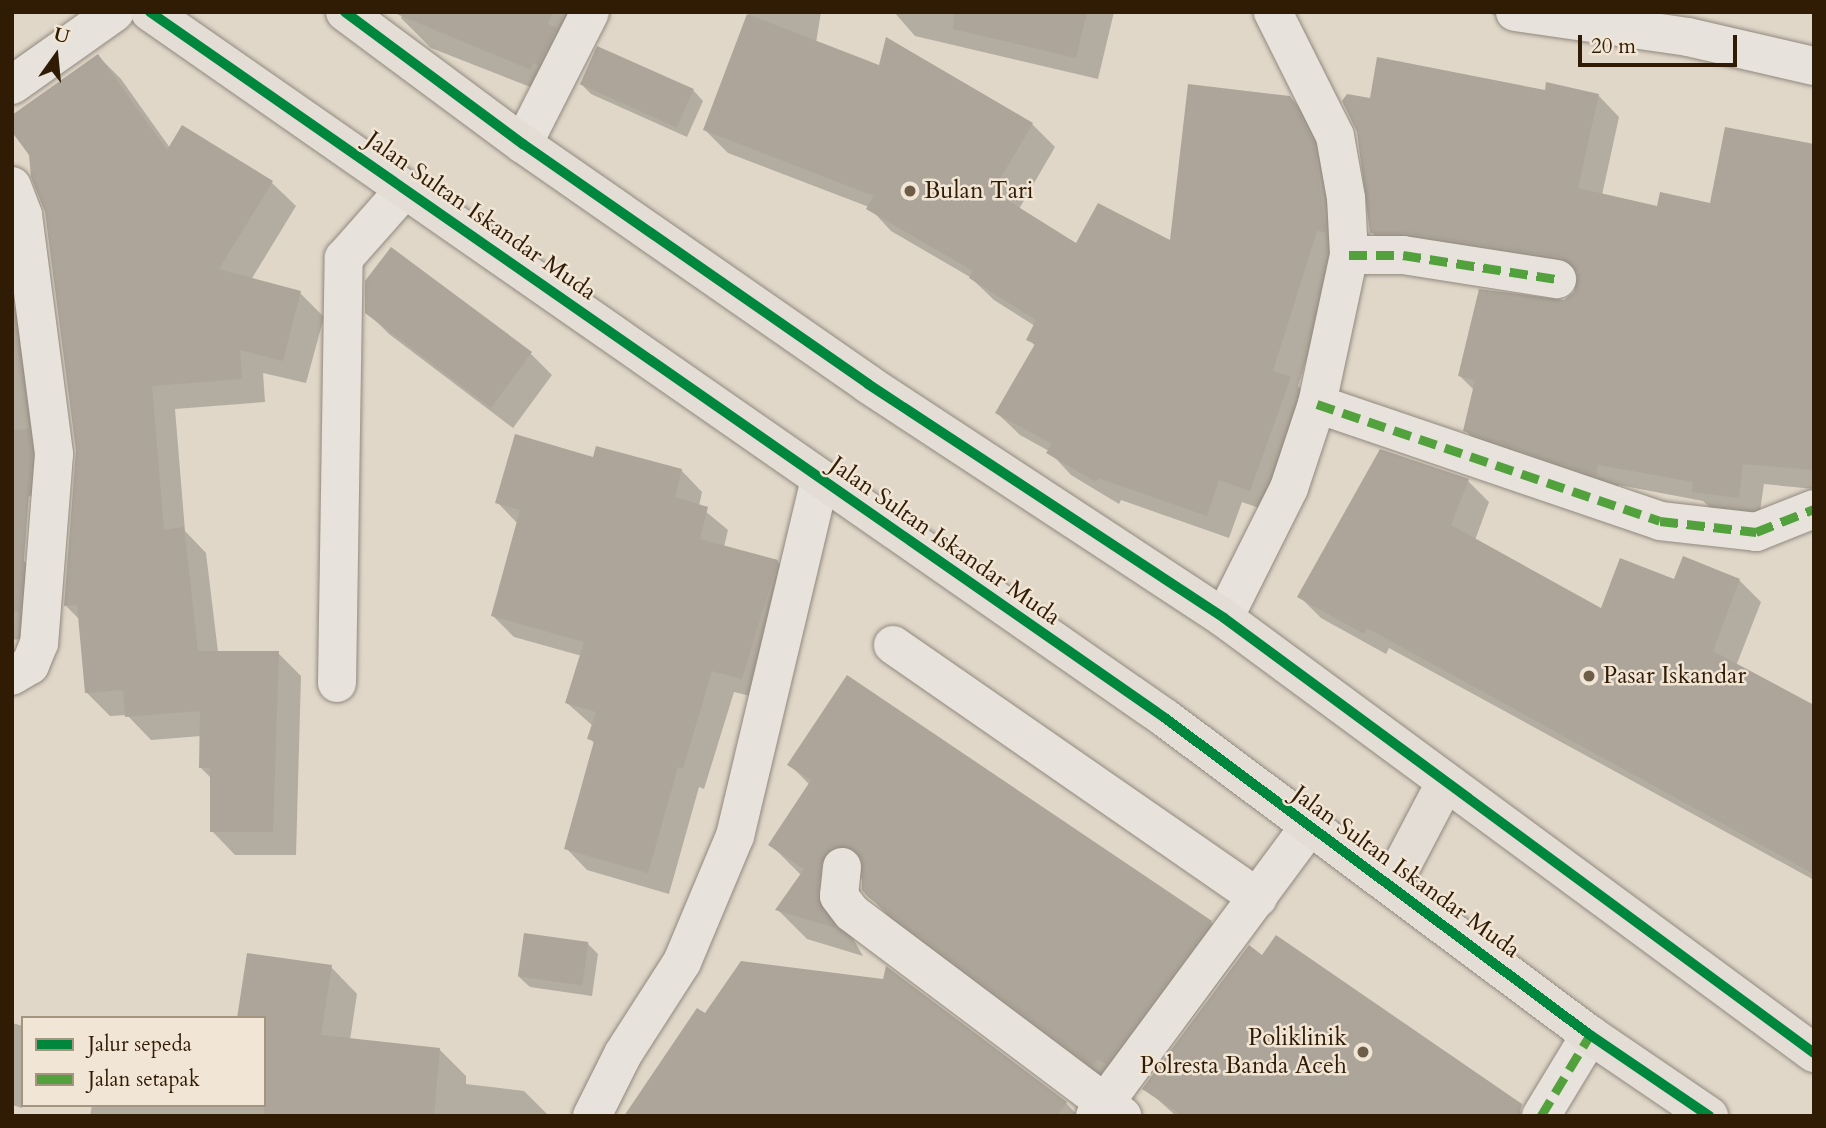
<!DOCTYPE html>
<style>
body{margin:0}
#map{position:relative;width:1826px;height:1128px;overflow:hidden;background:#e0d7c9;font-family:Cardo,serif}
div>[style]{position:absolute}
.shadow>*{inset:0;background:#0003}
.building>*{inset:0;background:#ada59a;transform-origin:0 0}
.roads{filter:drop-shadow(0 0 2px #91897e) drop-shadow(0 0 2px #91897e)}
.street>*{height:38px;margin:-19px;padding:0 19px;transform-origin:19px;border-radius:19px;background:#e7e2db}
.highway>*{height:38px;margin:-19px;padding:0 19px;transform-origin:19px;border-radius:19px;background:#e3ddd5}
.quiet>*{height:9px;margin-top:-4.5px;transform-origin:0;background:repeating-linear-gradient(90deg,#52a13d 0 18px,transparent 0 27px)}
.cycleway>*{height:10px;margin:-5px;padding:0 5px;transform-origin:5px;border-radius:5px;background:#00873e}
.dots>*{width:19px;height:19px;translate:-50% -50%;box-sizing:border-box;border:4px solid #f1e6d5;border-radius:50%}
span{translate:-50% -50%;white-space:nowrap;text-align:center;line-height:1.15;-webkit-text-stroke:5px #f1e6d5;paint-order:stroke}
.poi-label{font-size:24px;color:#301b04}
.left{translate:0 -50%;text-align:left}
.right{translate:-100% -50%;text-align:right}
.street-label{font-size:24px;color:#301b04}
.frame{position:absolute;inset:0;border:14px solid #301b04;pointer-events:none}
.legend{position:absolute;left:21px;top:1016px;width:245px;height:91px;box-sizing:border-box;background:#f1e6d5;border:2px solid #a49581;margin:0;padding:9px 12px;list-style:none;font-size:21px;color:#301b04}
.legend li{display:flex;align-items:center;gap:14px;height:35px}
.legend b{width:35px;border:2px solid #a49581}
.north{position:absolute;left:21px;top:21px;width:70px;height:70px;-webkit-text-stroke:5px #f1e6d5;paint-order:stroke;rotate:15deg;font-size:19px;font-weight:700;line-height:28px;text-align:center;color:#301b04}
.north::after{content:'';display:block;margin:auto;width:24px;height:32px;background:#301b04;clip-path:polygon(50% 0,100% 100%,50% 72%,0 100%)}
.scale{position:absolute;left:1578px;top:35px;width:159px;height:32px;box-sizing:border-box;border:4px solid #301b04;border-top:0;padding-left:9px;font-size:21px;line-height:24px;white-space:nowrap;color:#301b04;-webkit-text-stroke:5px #f1e6d5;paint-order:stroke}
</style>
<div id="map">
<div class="shadow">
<i style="clip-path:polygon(403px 12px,595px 12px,561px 99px,431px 48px,401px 18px)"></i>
<i style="clip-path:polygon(750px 12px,821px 12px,816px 43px,1032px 124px,1055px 147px,1019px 209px,1077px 246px,1171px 243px,1290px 97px,1313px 121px,1340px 253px,1298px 386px,1313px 401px,1273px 513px,1242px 502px,1229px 538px,1121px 500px,1119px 504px,1071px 475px,1049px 451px,1020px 435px,997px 413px,1035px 346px,1029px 339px,1035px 326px,994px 300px,970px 277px,891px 231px,869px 207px,728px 153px,705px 130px)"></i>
<i style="clip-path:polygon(894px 12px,1114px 12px,1098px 79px,915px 36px)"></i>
<i style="clip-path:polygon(1480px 12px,1501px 12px,1501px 16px)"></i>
<i style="clip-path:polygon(98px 56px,121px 79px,170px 148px,183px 128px,272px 183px,296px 206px,251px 280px,300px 293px,324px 317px,306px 383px,263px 373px,265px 402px,175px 409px,185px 531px,206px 553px,218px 652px,278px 653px,301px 676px,296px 855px,235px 855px,212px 831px,212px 779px,201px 768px,201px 736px,151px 740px,127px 715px,110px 716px,86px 692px,80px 620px,66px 606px,76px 554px)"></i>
<i style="clip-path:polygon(580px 83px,693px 90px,703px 101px,687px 137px,591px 94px)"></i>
<i style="clip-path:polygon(1546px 92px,1598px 95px,1619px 117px,1602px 195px,1658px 208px,1711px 205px,1814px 146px,1814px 489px,1764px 484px,1759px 518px,1715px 512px,1703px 501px,1619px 485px,1617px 496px,1487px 452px,1465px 430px,1474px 390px,1460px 376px,1576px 293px,1578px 277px,1429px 254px,1393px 254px,1371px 232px,1372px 100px)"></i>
<i style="clip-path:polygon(12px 218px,55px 494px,12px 498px)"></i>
<i style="clip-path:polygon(392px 249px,531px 354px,552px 375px,513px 428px,389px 334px,367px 312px)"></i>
<i style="clip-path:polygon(594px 459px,681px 470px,702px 492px,699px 506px,728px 530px,724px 547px,777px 561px,798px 583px,763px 699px,734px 692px,704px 789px,699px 787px,669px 894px,587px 870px,566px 848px,595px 744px,589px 738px,593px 726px,567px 703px,582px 656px,514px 637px,493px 616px,518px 524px,497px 502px)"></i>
<i style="clip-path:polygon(1468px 481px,1489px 502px,1475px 540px,1602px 610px,1675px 581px,1684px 559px,1740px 581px,1761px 602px,1736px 666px,1814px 707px,1814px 880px,1389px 648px,1386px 654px,1321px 618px,1300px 597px)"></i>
<i style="clip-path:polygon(23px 560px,48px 585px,44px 636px,12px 640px,12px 562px)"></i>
<i style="clip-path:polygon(848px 678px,1211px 922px,1241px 952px,1136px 1093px,1128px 1087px,1123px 1095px,899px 927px,869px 896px,864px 875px,849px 895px,846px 926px,863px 956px,807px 939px,778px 910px,801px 875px,770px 844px,810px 785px,789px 764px)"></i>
<i style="clip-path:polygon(587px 943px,598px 954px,592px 996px,530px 987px,519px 977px)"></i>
<i style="clip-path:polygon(331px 967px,357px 994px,350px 1040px,440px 1050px,466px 1076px,466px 1084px,524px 1091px,549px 1116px,90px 1116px,92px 1105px,264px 1105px)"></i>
<i style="clip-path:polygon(706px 1016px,1066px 1103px,1078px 1116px,627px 1116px)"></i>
<i style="clip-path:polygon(12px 1023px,23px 1026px,22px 1108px,12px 1105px)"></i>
<i style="clip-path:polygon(1145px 1088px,1503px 1093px,1521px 1112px,1519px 1116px,1176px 1116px)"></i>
</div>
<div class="building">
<i style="clip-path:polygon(392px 12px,553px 12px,548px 24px,557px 28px,538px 65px,533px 63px,531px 70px)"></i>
<i style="clip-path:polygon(954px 12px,1087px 12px,1076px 58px,953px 29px)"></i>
<i style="clip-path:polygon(747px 14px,879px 65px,886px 37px,1033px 123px,993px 191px,1076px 243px,1098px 203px,1170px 240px,1188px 84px,1290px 96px,1314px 143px,1326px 232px,1317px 231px,1273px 371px,1291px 377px,1250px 491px,1219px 480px,1207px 516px,1098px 478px,1096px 482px,1046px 453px,1052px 444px,995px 413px,1035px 344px,1026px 340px,1036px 320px,969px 278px,973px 271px,866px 209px,874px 196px,703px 130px)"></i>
<i style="left:597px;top:46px;width:106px;height:42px;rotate:24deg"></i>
<i style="clip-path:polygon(98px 54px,167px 150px,182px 125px,273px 181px,219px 269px,301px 291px,283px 361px,240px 350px,242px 379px,152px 386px,164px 530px,184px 527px,198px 651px,279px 651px,273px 832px,210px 832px,210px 768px,199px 768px,200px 711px,125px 717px,123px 690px,85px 693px,77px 605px,64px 606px,76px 451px,45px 212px,31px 177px,29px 155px,12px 132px,12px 115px)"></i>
<i style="clip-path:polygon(1377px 57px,1545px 90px,1546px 82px,1599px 94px,1578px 188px,1657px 206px,1660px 192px,1710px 203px,1725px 127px,1814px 144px,1814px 470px,1743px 464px,1739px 498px,1692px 492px,1693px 482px,1598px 465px,1596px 476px,1463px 431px,1475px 380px,1458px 376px,1479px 289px,1564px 300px,1574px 292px,1578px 272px,1560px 257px,1406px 233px,1370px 233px,1357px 132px,1342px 101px,1347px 94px,1370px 98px)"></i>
<i style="clip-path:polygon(391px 247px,532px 352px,491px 408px,365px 313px,365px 281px)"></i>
<i style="clip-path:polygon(29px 429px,32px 455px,20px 612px,12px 612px,12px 430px)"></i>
<i style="clip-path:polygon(515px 434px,593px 457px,596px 446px,682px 469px,675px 497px,708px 507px,700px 539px,778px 560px,742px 679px,712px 671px,683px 768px,678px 767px,648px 873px,564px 849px,594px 741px,587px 739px,596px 712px,565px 703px,584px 642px,491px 616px,520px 510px,495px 503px)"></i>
<i style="clip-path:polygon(1380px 449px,1469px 479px,1451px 525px,1601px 608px,1620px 558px,1674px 579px,1683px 556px,1740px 579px,1713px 651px,1814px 705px,1814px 874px,1367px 628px,1364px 634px,1297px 597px)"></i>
<i style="clip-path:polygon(847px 675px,1212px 921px,1106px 1064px,1098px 1059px,1092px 1066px,868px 897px,862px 890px,862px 859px,854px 849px,832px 847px,820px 865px,817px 895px,836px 928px,775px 910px,804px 869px,768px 845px,811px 780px,787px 765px)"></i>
<i style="left:524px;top:933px;width:65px;height:44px;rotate:8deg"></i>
<i style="clip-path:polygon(1276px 935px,1522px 1104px,1519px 1116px,1183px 1116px,1142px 1089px,1249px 945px,1262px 955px)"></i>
<i style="clip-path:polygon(247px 953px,332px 965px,321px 1035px,440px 1048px,434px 1116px,264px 1116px,264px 1018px,237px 1018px)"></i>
<i style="clip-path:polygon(741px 961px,883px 979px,886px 966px,1067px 1102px,1057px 1116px,624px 1116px,697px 1008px,705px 1013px)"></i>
</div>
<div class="roads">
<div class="street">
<i style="left:1515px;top:12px;width:175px;rotate:8.2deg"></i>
<i style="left:1688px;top:37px;width:129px;rotate:13deg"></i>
<i style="left:12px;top:85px;width:126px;rotate:-35.3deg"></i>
<i style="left:523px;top:144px;width:148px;rotate:-63.1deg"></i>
<i style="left:12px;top:186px;width:31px;rotate:69deg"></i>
<i style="left:23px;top:215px;width:241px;rotate:82.6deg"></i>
<i style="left:54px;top:454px;width:190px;rotate:94.5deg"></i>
<i style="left:39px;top:643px;width:24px;rotate:112deg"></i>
<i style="left:30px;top:665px;width:21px;rotate:149deg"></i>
<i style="left:1349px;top:255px;width:54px"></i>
<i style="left:1403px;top:255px;width:156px;rotate:8.9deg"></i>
<i style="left:1317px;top:404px;width:362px;rotate:18.8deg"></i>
<i style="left:1660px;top:521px;width:97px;rotate:6.5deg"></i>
<i style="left:1756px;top:532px;width:62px;rotate:-21.6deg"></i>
<i style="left:1224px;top:618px;width:145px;rotate:-63.4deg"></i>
<i style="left:1289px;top:488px;width:89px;rotate:-71.6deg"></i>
<i style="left:1317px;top:404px;width:152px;rotate:-77.9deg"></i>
<i style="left:1349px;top:255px;width:57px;rotate:-93deg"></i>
<i style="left:1346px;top:198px;width:63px;rotate:-100.1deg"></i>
<i style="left:1335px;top:136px;width:139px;rotate:-116.6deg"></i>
<i style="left:893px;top:645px;width:444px;rotate:34.7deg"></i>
<i style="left:337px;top:683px;width:425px;rotate:-89.1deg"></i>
<i style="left:344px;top:258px;width:92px;rotate:-48.5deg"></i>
<i style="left:842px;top:867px;width:29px;rotate:96deg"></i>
<i style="left:839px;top:896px;width:21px;rotate:53deg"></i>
<i style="left:852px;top:913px;width:338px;rotate:36.9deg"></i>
<i style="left:592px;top:1116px;width:69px;rotate:-63.4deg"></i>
<i style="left:623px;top:1054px;width:109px;rotate:-57.3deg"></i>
<i style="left:682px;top:962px;width:137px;rotate:-67.2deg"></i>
<i style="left:735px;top:836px;width:366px;rotate:-76.6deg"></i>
<i style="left:1095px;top:1116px;width:360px;rotate:-53.5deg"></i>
<i style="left:1541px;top:1116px;width:95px;rotate:-58.8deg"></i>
</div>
<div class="highway">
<i style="left:150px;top:12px;width:1236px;rotate:34.82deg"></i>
<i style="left:1165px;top:718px;width:530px;rotate:36.72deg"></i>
<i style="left:1590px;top:1035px;width:144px;rotate:34.2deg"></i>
<i style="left:345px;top:12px;width:222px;rotate:36.6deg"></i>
<i style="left:523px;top:144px;width:420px;rotate:34.8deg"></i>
<i style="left:868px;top:384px;width:426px;rotate:33.3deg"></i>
<i style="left:1224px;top:618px;width:733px;rotate:36.4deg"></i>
<i style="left:1391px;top:886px;width:116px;rotate:-62.3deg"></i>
</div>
</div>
<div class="quiet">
<i style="left:1349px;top:255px;width:54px"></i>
<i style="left:1403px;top:255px;width:156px;rotate:8.9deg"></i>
<i style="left:1317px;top:404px;width:362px;rotate:18.8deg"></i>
<i style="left:1660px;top:521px;width:97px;rotate:6.5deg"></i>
<i style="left:1756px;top:532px;width:62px;rotate:-21.6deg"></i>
<i style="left:1541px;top:1116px;width:95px;rotate:-58.8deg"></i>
</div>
<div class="cycleway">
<i style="left:150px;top:12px;width:1236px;rotate:34.82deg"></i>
<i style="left:1165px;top:718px;width:530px;rotate:36.72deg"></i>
<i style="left:1590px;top:1035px;width:144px;rotate:34.2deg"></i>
<i style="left:345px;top:12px;width:222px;rotate:36.6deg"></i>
<i style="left:523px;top:144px;width:420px;rotate:34.8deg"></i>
<i style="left:868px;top:384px;width:426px;rotate:33.3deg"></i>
<i style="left:1224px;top:618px;width:733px;rotate:36.4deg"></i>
</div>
<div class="dots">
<i style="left:910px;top:191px;background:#6e5d49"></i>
<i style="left:1589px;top:676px;background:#6e5d49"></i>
<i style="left:1363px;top:1052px;background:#6e5d49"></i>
</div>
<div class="poi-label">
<span class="left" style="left:924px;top:191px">Bulan Tari</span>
<span class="left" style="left:1603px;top:676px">Pasar Iskandar</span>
<span class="right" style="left:1347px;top:1052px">Poliklinik<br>Polresta Banda Aceh</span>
</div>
<div class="street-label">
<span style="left:481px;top:216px;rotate:35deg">Jalan Sultan Iskandar Muda</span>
<span style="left:945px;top:541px;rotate:35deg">Jalan Sultan Iskandar Muda</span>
<span style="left:1406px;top:872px;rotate:36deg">Jalan Sultan Iskandar Muda</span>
</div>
<div class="frame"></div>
<ul class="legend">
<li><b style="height:9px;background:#00873e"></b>Jalur sepeda</li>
<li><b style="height:9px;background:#52a13d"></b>Jalan setapak</li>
</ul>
<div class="north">U</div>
<div class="scale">20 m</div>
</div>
